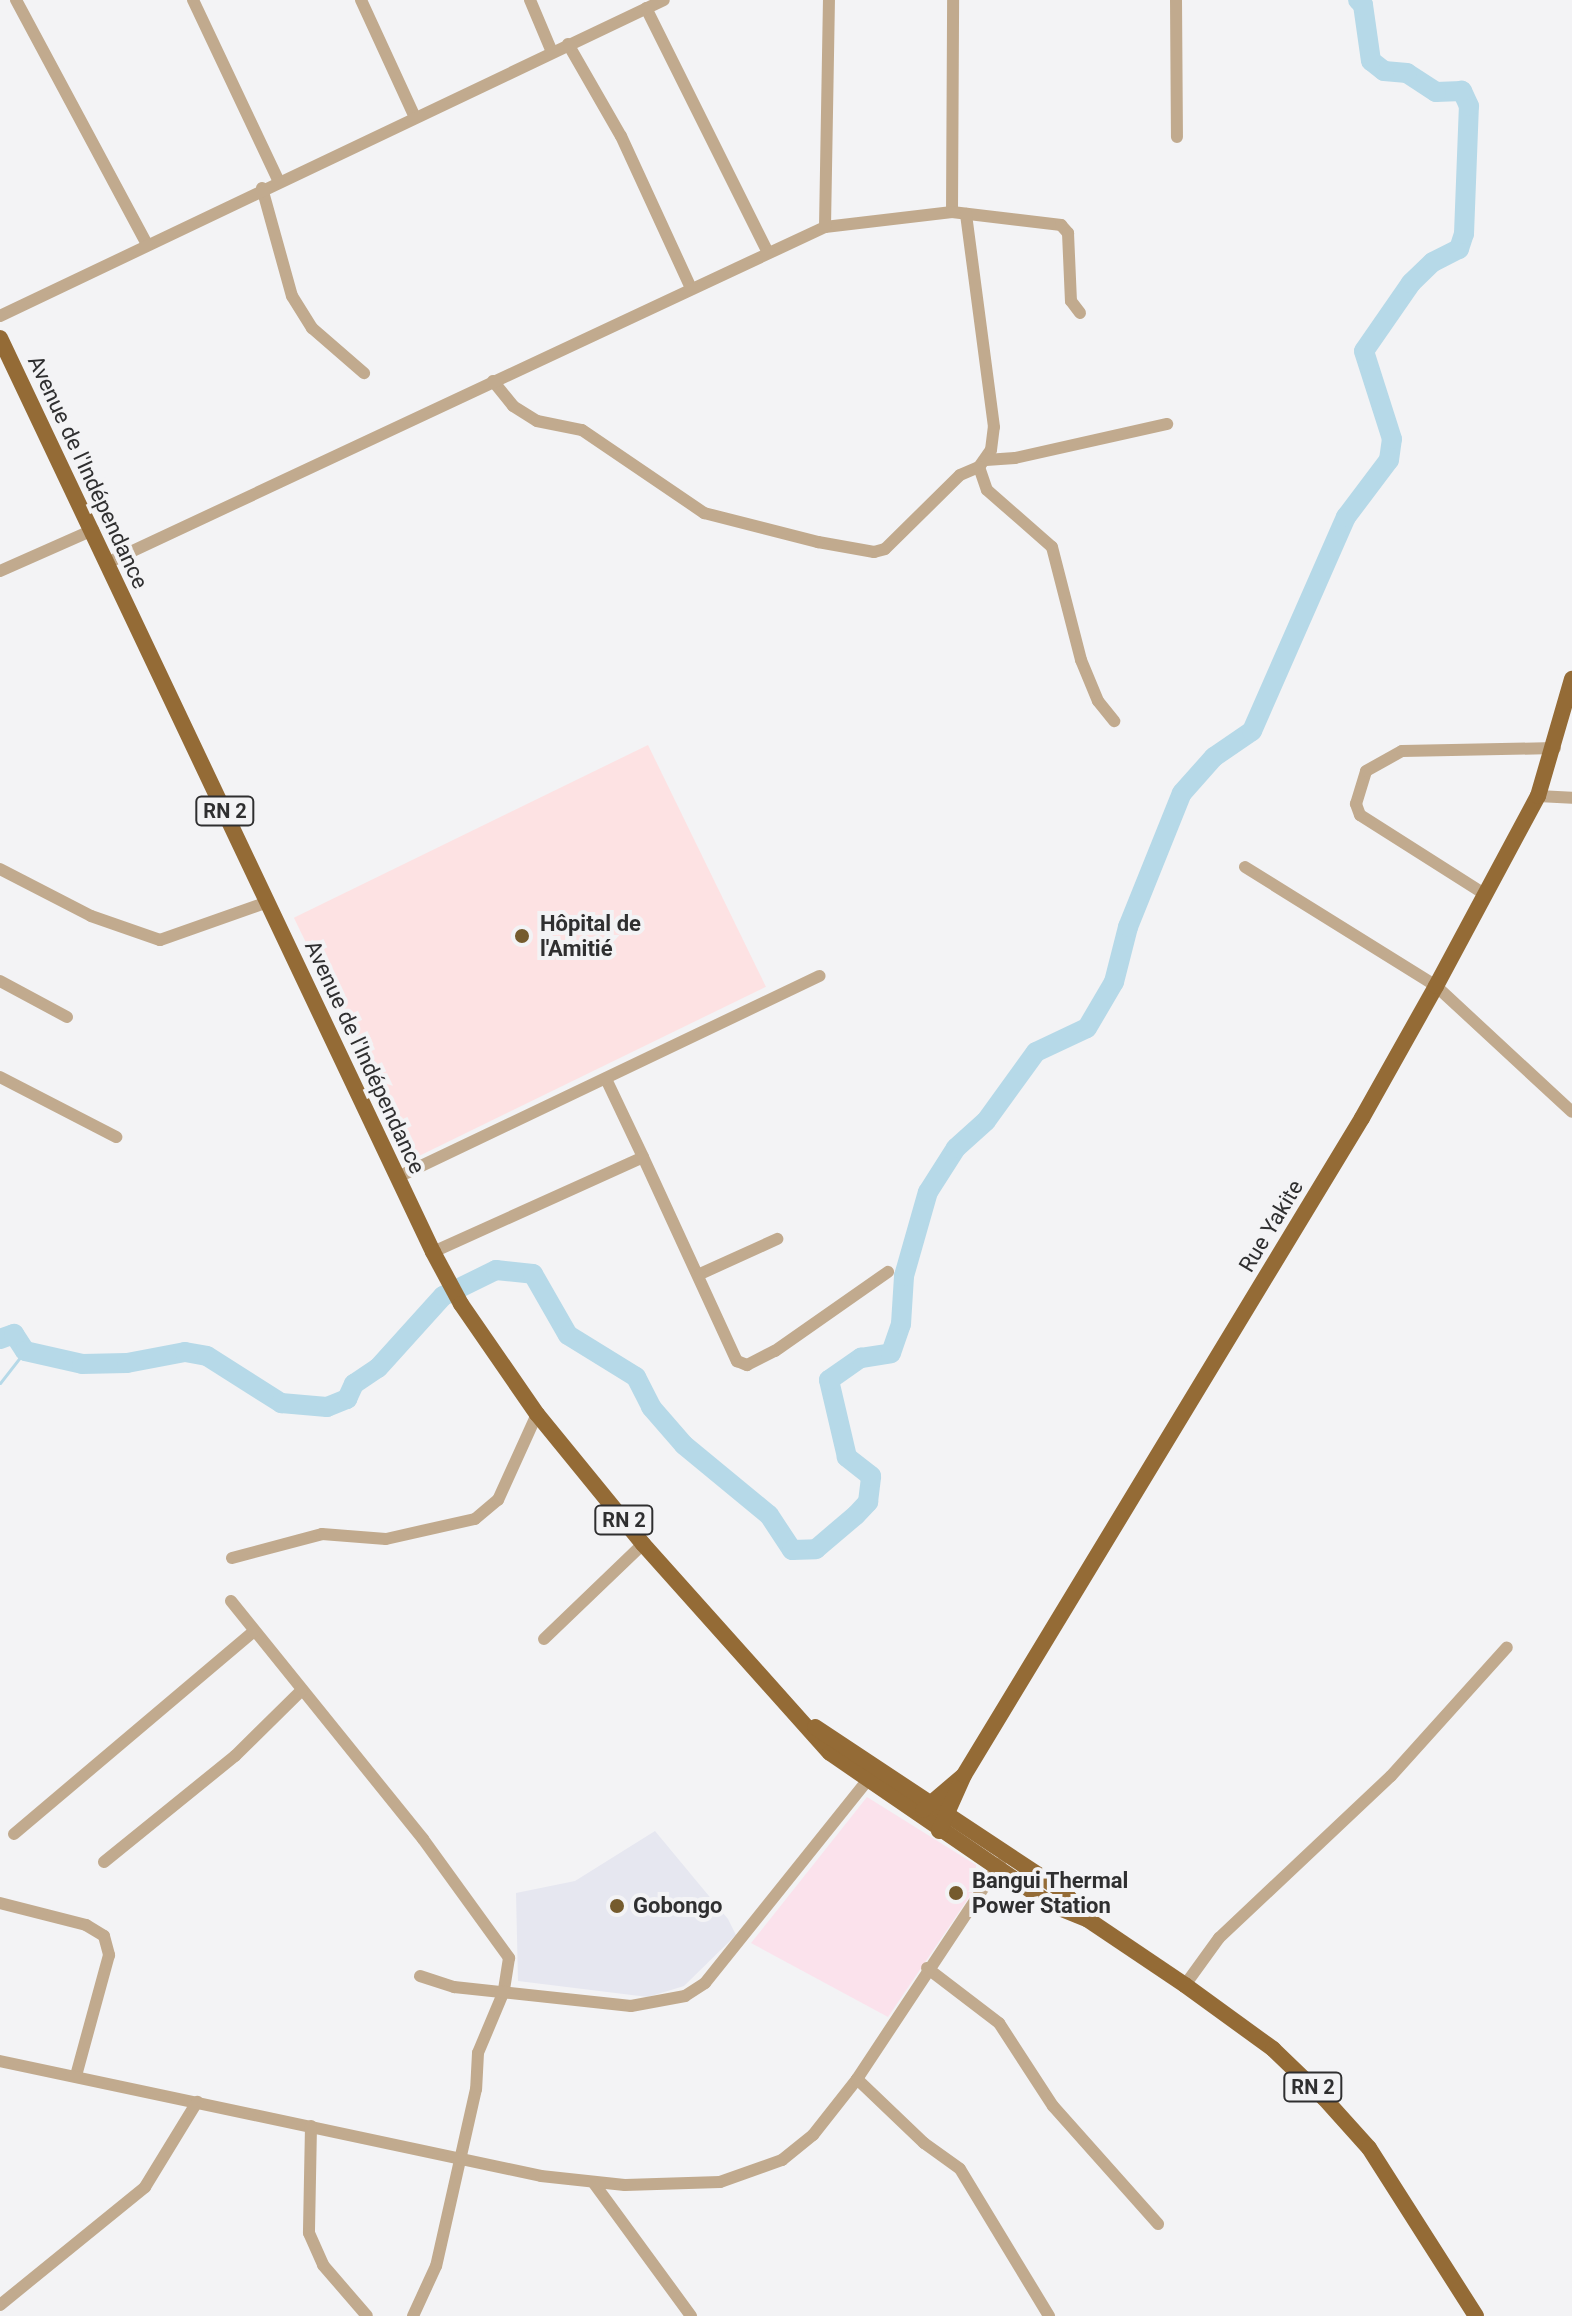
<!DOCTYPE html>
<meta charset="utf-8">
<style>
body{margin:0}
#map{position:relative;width:1572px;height:2316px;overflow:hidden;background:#f3f3f5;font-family:Roboto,sans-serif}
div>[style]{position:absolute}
.built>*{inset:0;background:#e6e7f0}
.industrial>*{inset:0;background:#fbe2ec}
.medical>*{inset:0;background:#fde2e3;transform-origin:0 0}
.stream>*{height:3px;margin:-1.5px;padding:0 1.5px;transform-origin:1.5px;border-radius:1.5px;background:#b6d9e8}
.river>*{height:20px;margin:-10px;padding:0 10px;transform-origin:10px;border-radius:10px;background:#b6d9e8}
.minor>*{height:12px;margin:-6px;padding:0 6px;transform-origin:6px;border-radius:6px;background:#c1aa8e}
.major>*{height:16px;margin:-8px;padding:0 8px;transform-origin:8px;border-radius:8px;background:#946b36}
.dots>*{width:22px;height:22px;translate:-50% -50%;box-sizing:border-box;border:4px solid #f3f3f5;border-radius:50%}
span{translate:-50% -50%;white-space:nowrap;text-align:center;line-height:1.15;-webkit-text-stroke:8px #f3f3f5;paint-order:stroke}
.shield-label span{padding:2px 6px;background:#f3f3f5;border:2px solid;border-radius:6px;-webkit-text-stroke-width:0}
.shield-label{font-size:20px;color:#2f2f30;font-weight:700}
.street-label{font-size:22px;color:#2f2f30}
.poi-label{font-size:22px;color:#2f2f30;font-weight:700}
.left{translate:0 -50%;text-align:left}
</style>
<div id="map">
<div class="built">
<i style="clip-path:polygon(655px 1831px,728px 1919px,736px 1935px,684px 1986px,648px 1997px,518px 1981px,516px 1893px,575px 1881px)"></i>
</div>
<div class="industrial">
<i style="clip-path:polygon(867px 1797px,976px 1865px,976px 1887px,888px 2017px,751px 1943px)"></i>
</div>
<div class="medical">
<i style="left:648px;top:745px;width:269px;height:394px;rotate:64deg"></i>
</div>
<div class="stream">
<i style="left:0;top:1383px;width:41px;rotate:-52deg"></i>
</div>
<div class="river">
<i style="left:0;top:1339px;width:15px;rotate:-20deg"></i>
<i style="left:14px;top:1334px;width:20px;rotate:57deg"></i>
<i style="left:25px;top:1351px;width:58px;rotate:12.8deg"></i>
<i style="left:82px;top:1364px;width:45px;rotate:-1.3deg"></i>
<i style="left:127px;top:1363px;width:59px;rotate:-10.7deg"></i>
<i style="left:185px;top:1352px;width:22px;rotate:10deg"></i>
<i style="left:207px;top:1356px;width:88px;rotate:32.4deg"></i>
<i style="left:281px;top:1403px;width:46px;rotate:5deg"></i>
<i style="left:327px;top:1407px;width:22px;rotate:-22deg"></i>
<i style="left:347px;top:1399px;width:17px;rotate:-65deg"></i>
<i style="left:354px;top:1384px;width:29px;rotate:-34deg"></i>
<i style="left:378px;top:1368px;width:97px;rotate:-47.9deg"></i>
<i style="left:443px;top:1296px;width:59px;rotate:-26.1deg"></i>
<i style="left:496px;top:1270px;width:37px;rotate:6deg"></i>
<i style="left:533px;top:1274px;width:70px;rotate:60.2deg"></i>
<i style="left:568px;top:1335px;width:80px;rotate:31.7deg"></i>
<i style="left:636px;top:1377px;width:34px;rotate:63deg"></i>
<i style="left:651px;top:1407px;width:50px;rotate:49deg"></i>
<i style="left:684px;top:1445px;width:110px;rotate:39.5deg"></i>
<i style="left:769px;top:1515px;width:42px;rotate:56.7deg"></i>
<i style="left:792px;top:1550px;width:24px;rotate:-2deg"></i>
<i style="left:816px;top:1549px;width:52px;rotate:-40.4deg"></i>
<i style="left:856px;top:1515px;width:18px;rotate:-47deg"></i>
<i style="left:868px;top:1502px;width:26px;rotate:-83deg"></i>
<i style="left:871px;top:1476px;width:31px;rotate:-142deg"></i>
<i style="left:847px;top:1457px;width:79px;rotate:-103.2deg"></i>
<i style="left:829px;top:1380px;width:39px;rotate:-35deg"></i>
<i style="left:861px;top:1358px;width:30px;rotate:-9deg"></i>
<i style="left:891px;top:1353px;width:31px;rotate:-71deg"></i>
<i style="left:901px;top:1324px;width:48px;rotate:-86.4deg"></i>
<i style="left:904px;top:1276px;width:87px;rotate:-74.1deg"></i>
<i style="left:928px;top:1192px;width:52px;rotate:-57.5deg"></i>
<i style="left:956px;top:1148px;width:40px;rotate:-42deg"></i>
<i style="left:986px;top:1121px;width:85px;rotate:-54.1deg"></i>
<i style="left:1036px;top:1052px;width:56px;rotate:-25.2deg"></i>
<i style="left:1087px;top:1028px;width:53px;rotate:-59.6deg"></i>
<i style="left:1114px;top:982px;width:57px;rotate:-75.7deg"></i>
<i style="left:1128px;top:927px;width:144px;rotate:-68.1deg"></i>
<i style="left:1182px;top:793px;width:48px;rotate:-48.4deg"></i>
<i style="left:1214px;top:757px;width:46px;rotate:-34.4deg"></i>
<i style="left:1252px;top:731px;width:234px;rotate:-66.3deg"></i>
<i style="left:1346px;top:517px;width:71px;rotate:-53deg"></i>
<i style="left:1389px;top:460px;width:21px;rotate:-82deg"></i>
<i style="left:1392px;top:439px;width:92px;rotate:-107.7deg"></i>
<i style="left:1364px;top:351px;width:83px;rotate:-55.3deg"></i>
<i style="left:1411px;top:283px;width:30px;rotate:-44deg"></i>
<i style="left:1433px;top:262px;width:29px;rotate:-27deg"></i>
<i style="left:1459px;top:249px;width:16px;rotate:-72deg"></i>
<i style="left:1464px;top:234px;width:128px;rotate:-87.8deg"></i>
<i style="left:1469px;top:106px;width:17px;rotate:-115deg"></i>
<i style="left:1462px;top:91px;width:26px;rotate:178deg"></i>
<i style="left:1436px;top:92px;width:35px;rotate:-147deg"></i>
<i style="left:1407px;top:73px;width:23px;rotate:-175deg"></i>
<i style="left:1384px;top:71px;width:16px;rotate:-142deg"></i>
<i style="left:1371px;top:61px;width:57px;rotate:-98.1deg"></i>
<i style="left:1363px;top:5px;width:7px;rotate:-135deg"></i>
</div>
<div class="minor">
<i style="left:16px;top:0;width:277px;rotate:61.8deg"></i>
<i style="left:193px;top:0;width:199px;rotate:64.7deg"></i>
<i style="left:361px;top:0;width:127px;rotate:65.3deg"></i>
<i style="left:530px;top:0;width:56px;rotate:67.1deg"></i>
<i style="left:1176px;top:0;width:137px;rotate:89.6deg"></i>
<i style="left:646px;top:8px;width:271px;rotate:63.5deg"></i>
<i style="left:568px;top:44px;width:106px;rotate:60.1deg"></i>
<i style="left:621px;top:136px;width:167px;rotate:65.3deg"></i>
<i style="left:262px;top:188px;width:112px;rotate:74.5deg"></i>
<i style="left:292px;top:296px;width:38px;rotate:58deg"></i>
<i style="left:312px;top:328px;width:69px;rotate:40.9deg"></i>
<i style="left:952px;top:212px;width:212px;rotate:-89.7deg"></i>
<i style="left:825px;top:227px;width:128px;rotate:-6.7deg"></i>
<i style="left:952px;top:212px;width:110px;rotate:6.8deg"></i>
<i style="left:1061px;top:225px;width:11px;rotate:49deg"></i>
<i style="left:1068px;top:233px;width:68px;rotate:87.5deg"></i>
<i style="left:1071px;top:301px;width:15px;rotate:53deg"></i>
<i style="left:0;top:316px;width:735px;rotate:-25.45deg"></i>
<i style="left:493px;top:381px;width:32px;rotate:51deg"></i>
<i style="left:513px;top:406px;width:28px;rotate:32deg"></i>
<i style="left:537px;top:421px;width:46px;rotate:11.3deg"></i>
<i style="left:582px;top:430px;width:148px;rotate:34.2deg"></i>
<i style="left:704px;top:513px;width:118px;rotate:14.3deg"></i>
<i style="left:818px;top:542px;width:57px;rotate:10.1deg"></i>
<i style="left:874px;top:552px;width:11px;rotate:-15deg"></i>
<i style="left:885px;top:549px;width:105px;rotate:-44.6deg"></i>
<i style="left:960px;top:475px;width:21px;rotate:-23deg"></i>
<i style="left:979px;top:467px;width:21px;rotate:-55deg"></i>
<i style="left:991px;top:450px;width:23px;rotate:-83deg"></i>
<i style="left:994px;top:427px;width:215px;rotate:-97.5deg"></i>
<i style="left:986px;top:460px;width:29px;rotate:-4deg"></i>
<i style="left:1015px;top:458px;width:156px;rotate:-12.6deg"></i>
<i style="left:979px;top:467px;width:24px;rotate:71deg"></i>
<i style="left:987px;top:490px;width:86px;rotate:41.2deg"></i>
<i style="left:1052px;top:547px;width:117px;rotate:75.6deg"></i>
<i style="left:1081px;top:660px;width:44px;rotate:67.5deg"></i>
<i style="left:1098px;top:701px;width:26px;rotate:51deg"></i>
<i style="left:107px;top:563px;width:793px;rotate:-25.08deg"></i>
<i style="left:825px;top:227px;width:227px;rotate:-89deg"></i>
<i style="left:0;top:571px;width:102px;rotate:-23.8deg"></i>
<i style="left:1538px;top:796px;width:34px;rotate:3deg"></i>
<i style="left:1245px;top:867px;width:225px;rotate:31.9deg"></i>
<i style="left:1436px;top:986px;width:185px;rotate:42.8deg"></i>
<i style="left:0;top:869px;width:102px;rotate:27.3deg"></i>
<i style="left:91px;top:916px;width:73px;rotate:19.2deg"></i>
<i style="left:160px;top:940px;width:114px;rotate:-19.4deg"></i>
<i style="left:1486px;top:895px;width:149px;rotate:-147.6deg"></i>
<i style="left:1360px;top:815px;width:12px;rotate:-110deg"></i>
<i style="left:1356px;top:804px;width:34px;rotate:-73deg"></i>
<i style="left:1366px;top:771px;width:41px;rotate:-29.1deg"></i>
<i style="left:1402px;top:751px;width:153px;rotate:-1.1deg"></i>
<i style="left:0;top:981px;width:76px;rotate:28.2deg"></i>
<i style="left:0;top:1077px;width:131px;rotate:27.3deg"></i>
<i style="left:606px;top:1079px;width:86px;rotate:64.6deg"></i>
<i style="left:398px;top:1177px;width:467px;rotate:-25.5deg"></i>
<i style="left:433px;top:1252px;width:230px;rotate:-24.3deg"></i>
<i style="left:643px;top:1157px;width:225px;rotate:65.3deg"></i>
<i style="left:737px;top:1361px;width:11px;rotate:22deg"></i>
<i style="left:747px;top:1365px;width:31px;rotate:-27deg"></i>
<i style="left:775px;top:1351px;width:138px;rotate:-35deg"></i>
<i style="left:700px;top:1274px;width:85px;rotate:-24.4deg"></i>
<i style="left:232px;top:1558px;width:93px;rotate:-14.9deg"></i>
<i style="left:322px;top:1534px;width:64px;rotate:4.5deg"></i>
<i style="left:386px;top:1539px;width:91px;rotate:-12.7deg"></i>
<i style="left:475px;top:1519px;width:30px;rotate:-40deg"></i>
<i style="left:498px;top:1500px;width:94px;rotate:-65.6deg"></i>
<i style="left:231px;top:1601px;width:306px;rotate:51.1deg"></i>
<i style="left:423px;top:1839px;width:147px;rotate:54.1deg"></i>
<i style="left:509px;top:1958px;width:33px;rotate:99deg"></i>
<i style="left:504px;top:1991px;width:67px;rotate:112.8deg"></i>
<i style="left:478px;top:2053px;width:36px;rotate:93deg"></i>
<i style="left:476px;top:2089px;width:181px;rotate:102.7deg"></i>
<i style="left:436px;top:2266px;width:55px;rotate:114.7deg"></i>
<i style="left:544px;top:1639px;width:137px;rotate:-43.8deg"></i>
<i style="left:14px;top:1834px;width:314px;rotate:-40.2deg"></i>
<i style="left:104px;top:1862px;width:169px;rotate:-39deg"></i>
<i style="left:235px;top:1756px;width:94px;rotate:-44.6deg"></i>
<i style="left:0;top:1903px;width:89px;rotate:14.3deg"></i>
<i style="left:86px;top:1925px;width:21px;rotate:31deg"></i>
<i style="left:104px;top:1936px;width:20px;rotate:75deg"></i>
<i style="left:109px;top:1955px;width:125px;rotate:105.3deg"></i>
<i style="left:927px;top:1968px;width:91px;rotate:37.4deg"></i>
<i style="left:999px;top:2023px;width:99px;rotate:57deg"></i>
<i style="left:1053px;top:2106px;width:158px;rotate:48.3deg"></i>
<i style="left:420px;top:1976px;width:36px;rotate:18deg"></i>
<i style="left:454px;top:1987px;width:178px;rotate:6.1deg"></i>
<i style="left:631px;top:2006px;width:55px;rotate:-10.5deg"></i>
<i style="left:685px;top:1996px;width:24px;rotate:-33deg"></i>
<i style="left:705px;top:1983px;width:258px;rotate:-51.3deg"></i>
<i style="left:1185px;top:1985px;width:58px;rotate:-54.1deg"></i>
<i style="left:1219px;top:1938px;width:236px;rotate:-43.3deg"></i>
<i style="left:1391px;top:1776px;width:173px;rotate:-48deg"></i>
<i style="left:0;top:2061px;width:553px;rotate:12deg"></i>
<i style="left:541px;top:2176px;width:84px;rotate:6.1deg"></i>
<i style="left:625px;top:2185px;width:95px;rotate:-1.8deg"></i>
<i style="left:720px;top:2182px;width:66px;rotate:-19.5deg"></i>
<i style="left:782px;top:2160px;width:40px;rotate:-39deg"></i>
<i style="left:813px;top:2135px;width:71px;rotate:-51.8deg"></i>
<i style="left:857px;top:2079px;width:259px;rotate:-56.5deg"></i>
<i style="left:857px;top:2079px;width:93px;rotate:43.7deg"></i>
<i style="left:924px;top:2143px;width:44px;rotate:35.8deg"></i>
<i style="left:960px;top:2169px;width:172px;rotate:58.8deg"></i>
<i style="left:311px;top:2126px;width:107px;rotate:91.1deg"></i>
<i style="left:309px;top:2233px;width:35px;rotate:66deg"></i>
<i style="left:323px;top:2265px;width:67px;rotate:49.2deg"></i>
<i style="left:593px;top:2182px;width:166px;rotate:53.8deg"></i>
<i style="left:0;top:2305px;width:187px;rotate:-39.1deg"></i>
<i style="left:145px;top:2187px;width:100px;rotate:-58.5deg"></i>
</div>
<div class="major">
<i style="left:0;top:338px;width:1011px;rotate:64.65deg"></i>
<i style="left:433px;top:1252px;width:59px;rotate:61.7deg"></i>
<i style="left:461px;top:1304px;width:134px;rotate:55.4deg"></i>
<i style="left:537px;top:1414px;width:168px;rotate:50.8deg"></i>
<i style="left:643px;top:1544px;width:280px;rotate:48.2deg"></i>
<i style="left:830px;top:1753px;width:269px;rotate:34.4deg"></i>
<i style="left:1052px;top:1905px;width:38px;rotate:22deg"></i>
<i style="left:1087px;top:1919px;width:118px;rotate:34deg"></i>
<i style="left:1185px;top:1985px;width:109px;rotate:36deg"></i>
<i style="left:1273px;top:2049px;width:71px;rotate:43.9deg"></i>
<i style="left:1324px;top:2098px;width:67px;rotate:48deg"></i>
<i style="left:1369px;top:2148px;width:199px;rotate:57.5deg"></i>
<i style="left:815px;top:1727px;width:299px;rotate:33.5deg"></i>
<i style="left:1064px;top:1892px;width:30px;rotate:49deg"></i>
<i style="left:923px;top:1810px;width:52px;rotate:-40.4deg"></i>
<i style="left:939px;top:1831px;width:61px;rotate:-65.9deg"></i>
<i style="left:964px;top:1775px;width:768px;rotate:-58.79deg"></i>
<i style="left:1362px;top:1118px;width:151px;rotate:-60.7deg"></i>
<i style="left:1436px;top:986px;width:216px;rotate:-61.8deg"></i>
<i style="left:1538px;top:796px;width:122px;rotate:-73.8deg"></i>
</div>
<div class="dots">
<i style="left:522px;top:936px;background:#755b2d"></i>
<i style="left:956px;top:1893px;background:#755b2d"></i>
<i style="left:617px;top:1906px;background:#755b2d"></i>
</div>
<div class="shield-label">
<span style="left:225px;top:811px">RN 2</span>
<span style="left:624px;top:1520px">RN 2</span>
<span style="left:1313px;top:2087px">RN 2</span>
</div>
<div class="street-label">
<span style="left:88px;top:472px;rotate:65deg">Avenue de l'Indépendance</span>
<span style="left:365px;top:1057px;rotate:65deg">Avenue de l'Indépendance</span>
<span style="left:1271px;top:1226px;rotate:-59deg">Rue Yakite</span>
</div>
<div class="poi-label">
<span class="left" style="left:540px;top:936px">Hôpital de<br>l'Amitié</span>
<span class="left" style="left:972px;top:1893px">Bangui Thermal<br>Power Station</span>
<span class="left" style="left:633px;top:1906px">Gobongo</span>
</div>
</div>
